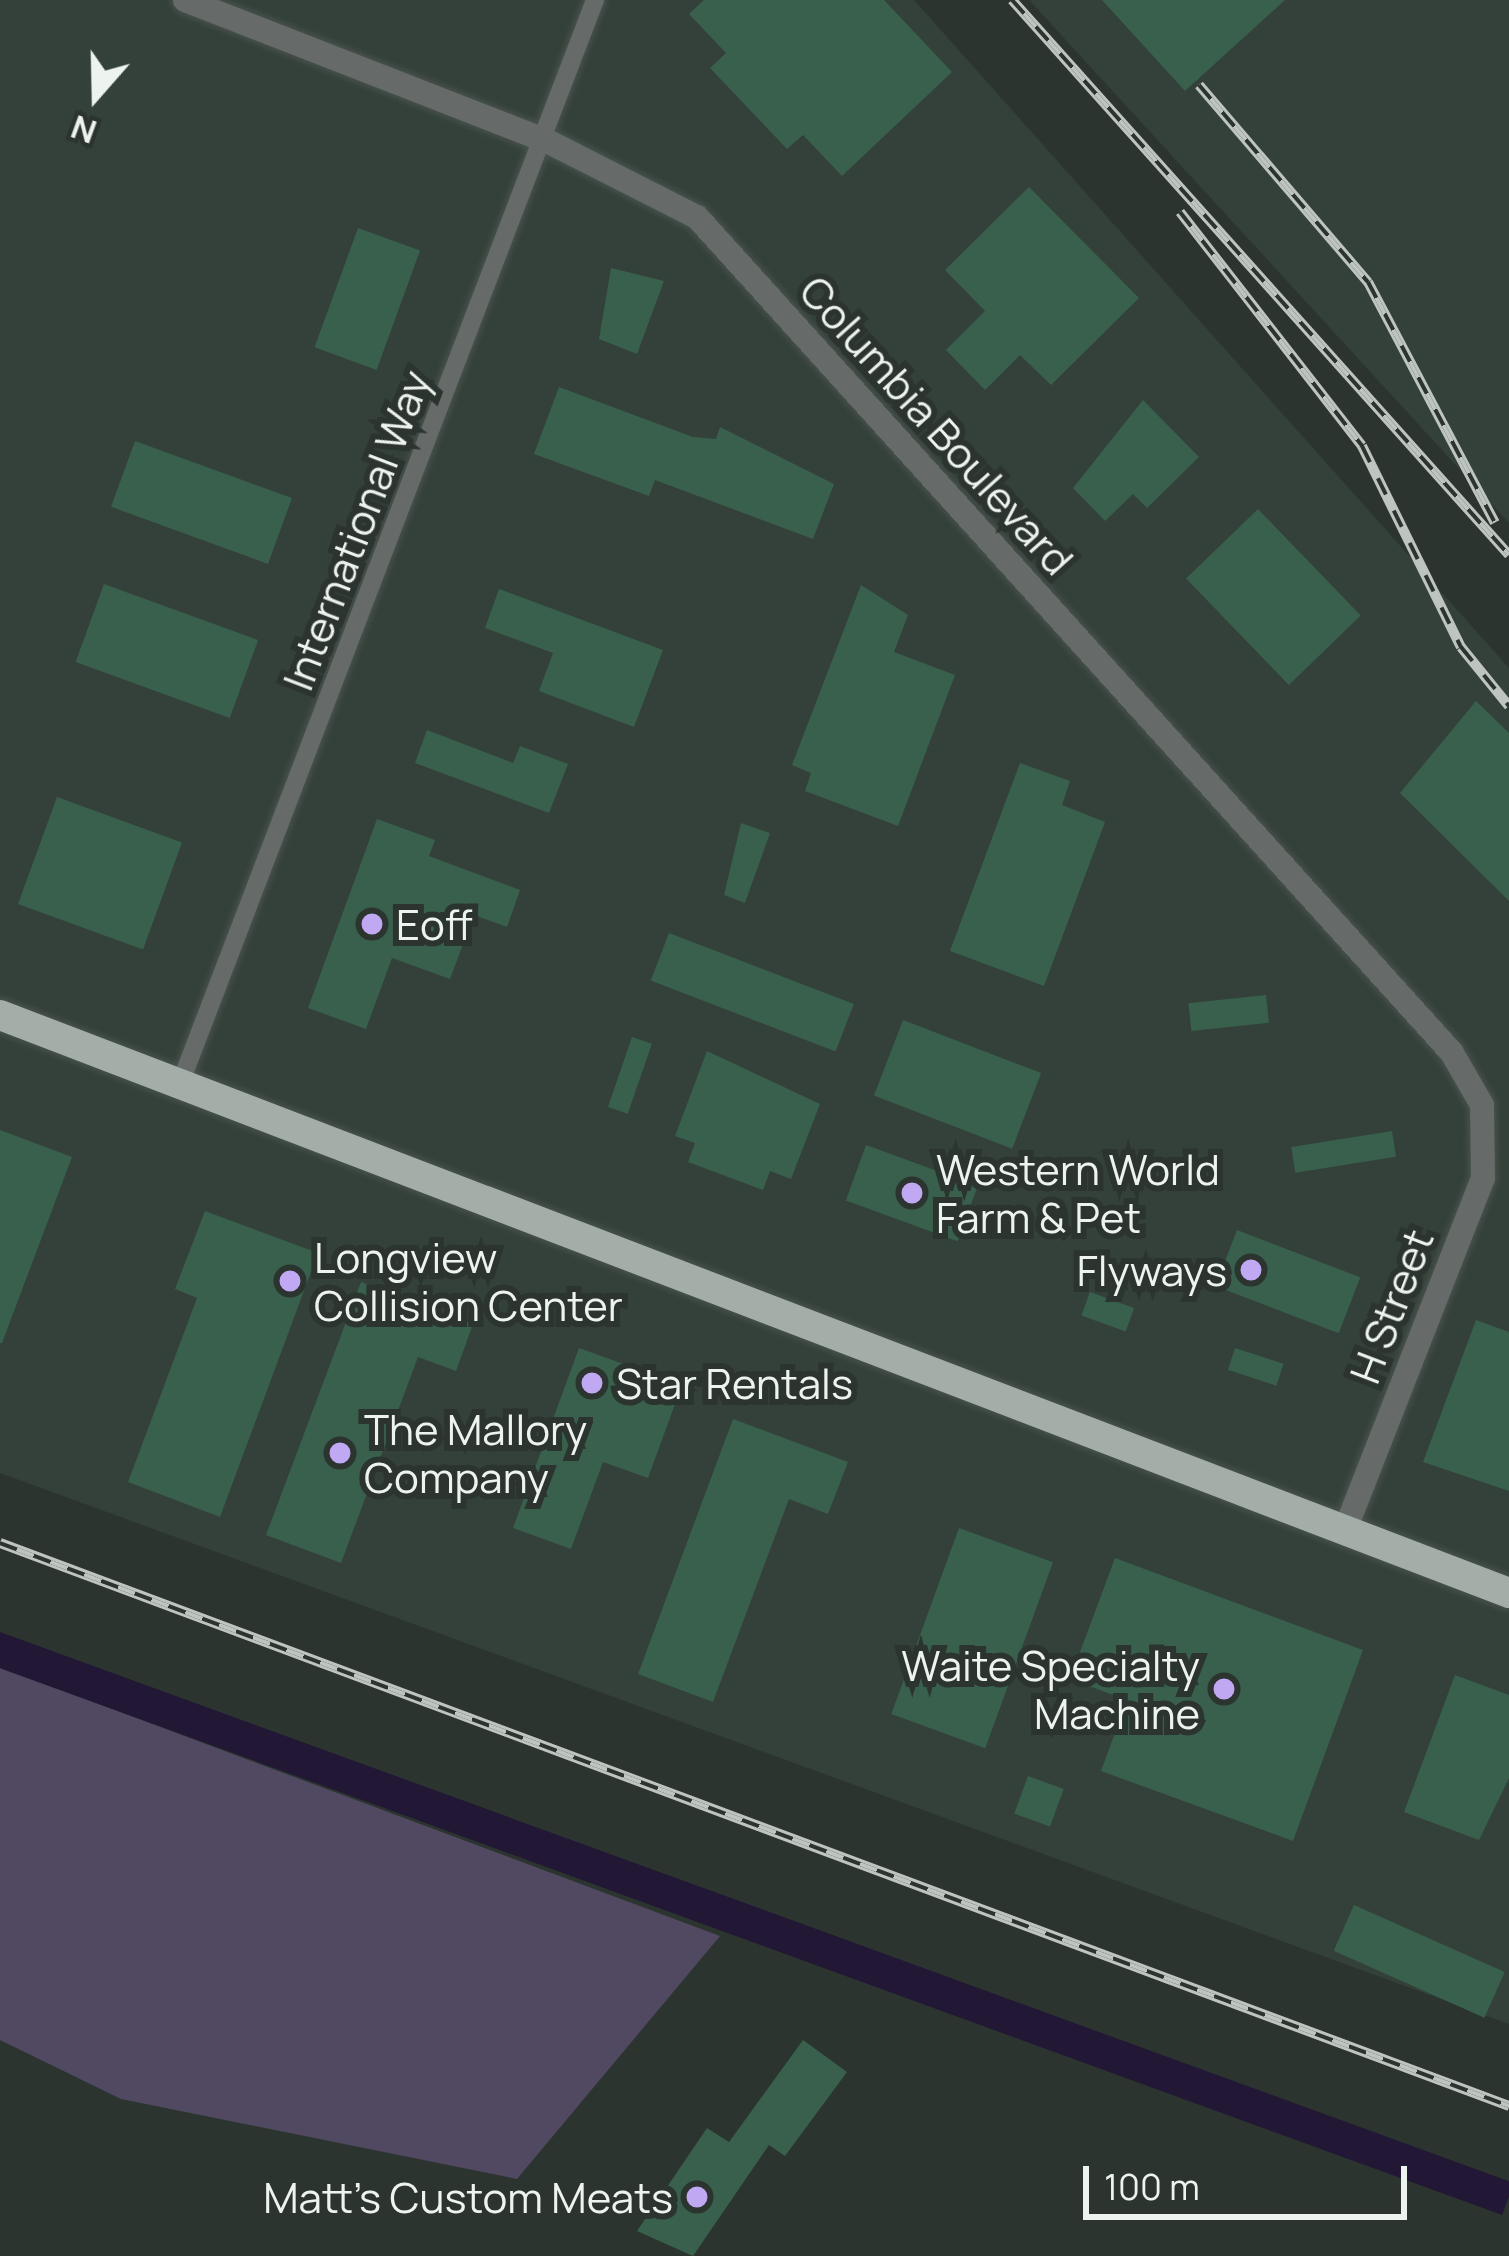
<!DOCTYPE html>
<style>
body{margin:0}
#map{position:relative;width:1509px;height:2256px;overflow:hidden;background:#2b342f;font-family:Manrope,sans-serif}
div>[style]{position:absolute}
.built>*{inset:0;background:#34413a}
.green>*{inset:0;background:#514962}
.water>*{inset:0;background:#221735;transform-origin:0 0}
.building>*{inset:0;background:#38604c;transform-origin:0 0}
.roads{filter:drop-shadow(0 0 3px #4a534e) drop-shadow(0 0 3px #4a534e)}
.minor>*{height:18px;margin:-9px;padding:0 9px;transform-origin:9px;border-radius:9px;background:#666a68}
.tertiary>*{height:24px;margin:-12px;padding:0 12px;transform-origin:12px;border-radius:12px;background:#666a68}
.trunk>*{height:30px;margin:-15px;padding:0 15px;transform-origin:15px;border-radius:15px;background:#a4aea8}
.rail>*{height:10px;margin-top:-5px;transform-origin:0;background:repeating-linear-gradient(90deg,#2b342f 0 18px,#bec5c0 0 36px);box-sizing:border-box;border-block:3px solid #bec5c0}
.dots>*{width:33px;height:33px;translate:-50% -50%;box-sizing:border-box;border:6px solid #2b342f;border-radius:50%}
span{translate:-50% -50%;white-space:nowrap;text-align:center;line-height:1.15;-webkit-text-stroke:12px #2b342f;paint-order:stroke}
.street-label{font-size:42px;color:#edf3ef}
.poi-label{font-size:42px;color:#edf3ef}
.left{translate:0 -50%;text-align:left}
.right{translate:-100% -50%;text-align:right}
.north{position:absolute;left:36px;top:36px;width:120px;height:120px;-webkit-text-stroke:9px #2b342f;paint-order:stroke;rotate:200deg;font-size:33px;font-weight:700;line-height:48px;text-align:center;color:#edf3ef}
.north::after{content:'';display:block;margin:auto;width:42px;height:54px;background:#edf3ef;clip-path:polygon(50% 0,100% 100%,50% 72%,0 100%)}
.scale{position:absolute;left:1083px;top:2166px;width:324px;height:54px;box-sizing:border-box;border:6px solid #edf3ef;border-top:0;padding-left:15px;font-size:36px;line-height:42px;white-space:nowrap;color:#edf3ef;-webkit-text-stroke:9px #2b342f;paint-order:stroke}
</style>
<div id="map">
<div class="built">
<i style="clip-path:polygon(0 0,914px 0,1509px 668px,1509px 2024px,0 1473px)"></i>
<i style="clip-path:polygon(1029px 0,1509px 0,1509px 523px)"></i>
</div>
<div class="green">
<i style="clip-path:polygon(0 1667px,720px 1936px,517px 2179px,121px 2099px,0 2040px)"></i>
</div>
<div class="water">
<i style="left:0;top:1632px;width:1611px;height:34px;rotate:20deg"></i>
</div>
<div class="building">
<i style="clip-path:polygon(704px 0,884px 0,952px 72px,842px 176px,803px 135px,787px 149px,710px 68px,726px 53px,689px 14px)"></i>
<i style="clip-path:polygon(1102px 0,1285px 0,1185px 91px)"></i>
<i style="clip-path:polygon(1029px 187px,1139px 298px,1051px 385px,1020px 355px,985px 390px,946px 350px,985px 311px,945px 270px)"></i>
<i style="left:358px;top:228px;width:66px;height:127px;rotate:20deg"></i>
<i style="clip-path:polygon(611px 268px,664px 281px,637px 354px,599px 339px)"></i>
<i style="clip-path:polygon(559px 387px,693px 437px,716px 439px,720px 427px,834px 484px,813px 539px,655px 480px,649px 496px,534px 454px)"></i>
<i style="clip-path:polygon(1143px 400px,1199px 457px,1147px 508px,1133px 494px,1105px 521px,1073px 488px)"></i>
<i style="left:135px;top:441px;width:167px;height:70px;rotate:20deg"></i>
<i style="left:1258px;top:509px;width:148px;height:100px;rotate:46deg"></i>
<i style="left:104px;top:584px;width:164px;height:83px;rotate:20deg"></i>
<i style="clip-path:polygon(861px 585px,908px 615px,894px 652px,955px 675px,898px 826px,805px 791px,811px 773px,792px 765px)"></i>
<i style="clip-path:polygon(499px 589px,663px 650px,634px 727px,539px 691px,553px 653px,485px 628px)"></i>
<i style="clip-path:polygon(1476px 701px,1509px 733px,1509px 901px,1400px 793px)"></i>
<i style="clip-path:polygon(427px 730px,513px 763px,520px 746px,568px 764px,549px 813px,415px 763px)"></i>
<i style="clip-path:polygon(1020px 763px,1070px 781px,1062px 805px,1105px 822px,1044px 986px,950px 951px)"></i>
<i style="left:57px;top:797px;width:133px;height:114px;rotate:20deg"></i>
<i style="clip-path:polygon(377px 819px,435px 840px,429px 856px,520px 890px,507px 927px,474px 915px,450px 979px,392px 958px,366px 1029px,308px 1008px)"></i>
<i style="clip-path:polygon(741px 823px,770px 833px,745px 903px,724px 895px)"></i>
<i style="left:669px;top:933px;width:198px;height:51px;rotate:21deg"></i>
<i style="left:1266px;top:995px;width:28px;height:78px;rotate:84deg"></i>
<i style="left:903px;top:1020px;width:148px;height:81px;rotate:21deg"></i>
<i style="left:632px;top:1037px;width:21px;height:74px;rotate:19deg"></i>
<i style="clip-path:polygon(707px 1051px,820px 1104px,791px 1179px,770px 1171px,763px 1190px,688px 1162px,695px 1143px,675px 1136px)"></i>
<i style="clip-path:polygon(0 1130px,72px 1157px,2px 1343px,0 1343px)"></i>
<i style="left:1392px;top:1131px;width:26px;height:102px;rotate:81deg"></i>
<i style="left:866px;top:1145px;width:119px;height:59px;rotate:20deg"></i>
<i style="clip-path:polygon(205px 1211px,318px 1253px,220px 1517px,128px 1482px,197px 1298px,175px 1289px)"></i>
<i style="left:1237px;top:1230px;width:132px;height:60px;rotate:21deg"></i>
<i style="clip-path:polygon(361px 1282px,473px 1324px,456px 1371px,418px 1357px,341px 1563px,266px 1535px)"></i>
<i style="left:1090px;top:1292px;width:47px;height:25px;rotate:20deg"></i>
<i style="clip-path:polygon(1476px 1320px,1509px 1332px,1509px 1491px,1423px 1462px)"></i>
<i style="clip-path:polygon(579px 1348px,682px 1385px,648px 1478px,603px 1462px,571px 1549px,513px 1528px)"></i>
<i style="left:1235px;top:1348px;width:51px;height:23px;rotate:18deg"></i>
<i style="clip-path:polygon(733px 1419px,848px 1462px,828px 1514px,789px 1499px,713px 1702px,638px 1674px)"></i>
<i style="left:959px;top:1528px;width:100px;height:198px;rotate:20deg"></i>
<i style="clip-path:polygon(1115px 1558px,1363px 1650px,1293px 1841px,1101px 1771px,1127px 1700px,1070px 1679px)"></i>
<i style="clip-path:polygon(1455px 1675px,1509px 1695px,1509px 1778px,1479px 1840px,1404px 1812px)"></i>
<i style="left:1028px;top:1776px;width:38px;height:40px;rotate:20deg"></i>
<i style="left:1354px;top:1905px;width:165px;height:50px;rotate:24deg"></i>
<i style="clip-path:polygon(803px 2040px,847px 2072px,785px 2156px,769px 2145px,693px 2256px,637px 2231px,707px 2128px,729px 2142px)"></i>
</div>
<div class="roads">
<div class="minor">
<i style="left:180px;top:1084px;width:1161px;rotate:-69.05deg"></i>
</div>
<div class="tertiary">
<i style="left:185px;top:0;width:386px;rotate:21.3deg"></i>
<i style="left:545px;top:140px;width:170px;rotate:26.9deg"></i>
<i style="left:697px;top:217px;width:1126px;rotate:47.91deg"></i>
<i style="left:1452px;top:1053px;width:60px;rotate:60deg"></i>
<i style="left:1482px;top:1105px;width:73px;rotate:89.2deg"></i>
<i style="left:1483px;top:1178px;width:379px;rotate:111.4deg"></i>
</div>
<div class="trunk">
<i style="left:0;top:1015px;width:1616px;rotate:20.96deg"></i>
</div>
</div>
<div class="rail">
<i style="left:1012px;top:0;width:745px;rotate:48.16deg"></i>
<i style="left:1199px;top:85px;width:260px;rotate:49.4deg"></i>
<i style="left:1368px;top:282px;width:272px;rotate:62.2deg"></i>
<i style="left:1180px;top:212px;width:296px;rotate:52.1deg"></i>
<i style="left:1362px;top:446px;width:224px;rotate:63.8deg"></i>
<i style="left:1461px;top:647px;width:76px;rotate:50.9deg"></i>
<i style="left:0;top:1543px;width:1611px;rotate:20.46deg"></i>
</div>
<div class="dots">
<i style="left:372px;top:924px;background:#c1a8f3"></i>
<i style="left:912px;top:1193px;background:#c1a8f3"></i>
<i style="left:1251px;top:1270px;background:#c1a8f3"></i>
<i style="left:290px;top:1281px;background:#c1a8f3"></i>
<i style="left:592px;top:1383px;background:#c1a8f3"></i>
<i style="left:340px;top:1453px;background:#c1a8f3"></i>
<i style="left:1224px;top:1689px;background:#c1a8f3"></i>
<i style="left:697px;top:2197px;background:#c1a8f3"></i>
</div>
<div class="street-label">
<span style="left:937px;top:425px;rotate:48deg">Columbia Boulevard</span>
<span style="left:356px;top:530px;rotate:-69deg">International Way</span>
<span style="left:1391px;top:1306px;rotate:-69deg">H Street</span>
</div>
<div class="poi-label">
<span class="left" style="left:396px;top:924px">Eoff</span>
<span class="left" style="left:936px;top:1193px">Western World<br>Farm &amp; Pet</span>
<span class="left" style="left:314px;top:1281px">Longview<br>Collision Center</span>
<span class="right" style="left:1227px;top:1270px">Flyways</span>
<span class="left" style="left:616px;top:1383px">Star Rentals</span>
<span class="left" style="left:364px;top:1453px">The Mallory<br>Company</span>
<span class="right" style="left:1200px;top:1689px">Waite Specialty<br>Machine</span>
<span class="right" style="left:673px;top:2197px">Matt's Custom Meats</span>
</div>
<div class="north">N</div>
<div class="scale">100 m</div>
</div>
